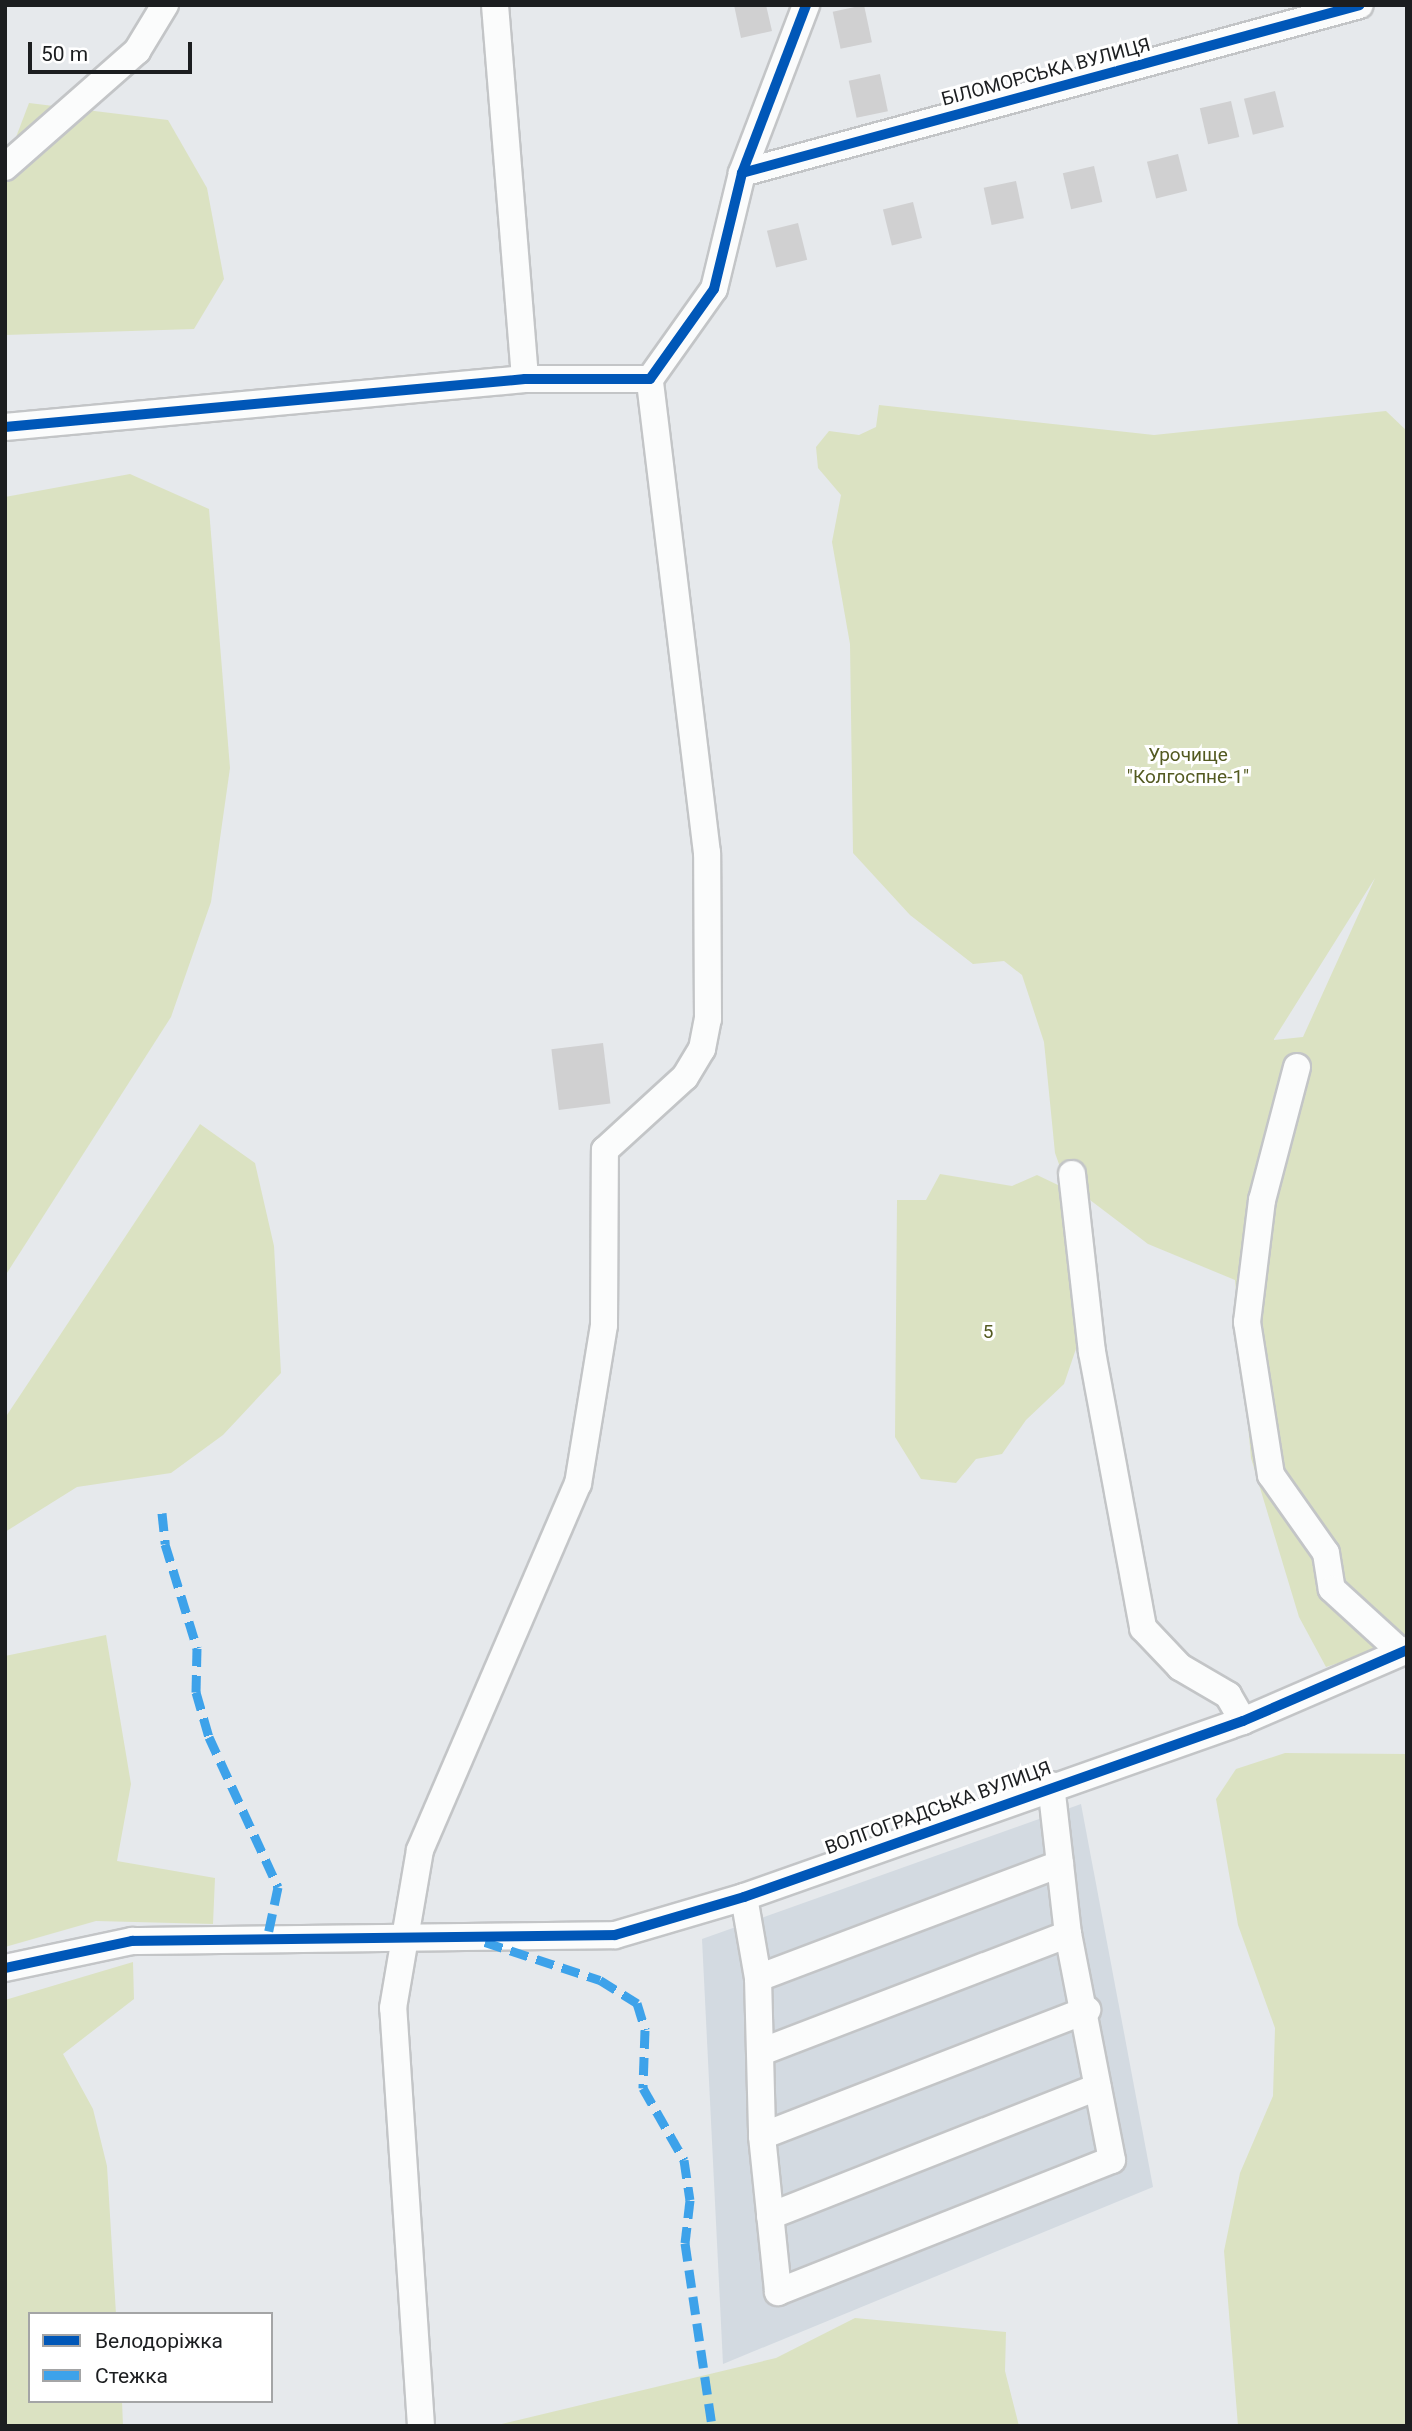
<!DOCTYPE html>
<html>
<head>
<meta charset="utf-8">
<style>
	body { margin:0 }
	#map { position:relative; width:1412px; height:2431px; overflow:hidden; background:#e6e9ec; font-family:Roboto,sans-serif }
	div>[style] { position:absolute }
	.built>* { inset:0; background:#d3dae1 }
	.green>* { inset:0; background:#dbe2c2 }
	.building>* { inset:0; background:#d0d0d1; transform-origin:0 0 }
	.roads { filter:drop-shadow(2px 0 #c3c5c7) drop-shadow(-2px 0 #c3c5c7) drop-shadow(0 2px #c3c5c7) drop-shadow(0 -2px #c3c5c7) }
	.minor>* { height:26px; margin:-13px; padding:0 13px; transform-origin:13px; border-radius:13px; background:#fbfcfc }
	.quiet>* { height:9px; margin-top:-4.5px; transform-origin:0; background:repeating-linear-gradient(90deg,#3da2ea 0 18px,transparent 0 27px) }
	.cycleway>* { height:10px; margin:-5px; padding:0 5px; transform-origin:5px; border-radius:5px; background:#0057b8 }
	span { translate:-50% -50%; white-space:nowrap; text-align:center; line-height:1.15; -webkit-text-stroke:6px #fff; paint-order:stroke }
	.street-label { font-size:19px; color:#1c1e20 }
	.park-label { font-size:19px; color:#535a21 }
	.frame { position:absolute; inset:0; border:7px solid #1c1e20; pointer-events:none }
	.legend { position:absolute; left:28px; top:2312px; width:245px; height:91px; box-sizing:border-box; background:#fff; border:2px solid #a4a5a6; margin:0; padding:9px 12px; list-style:none; font-size:21px; color:#1c1e20 }
	.legend li { display:flex; align-items:center; gap:14px; height:35px }
	.legend b { width:35px; border:2px solid #a4a5a6 }
	.scale { position:absolute; left:28px; top:42px; width:164px; height:32px; box-sizing:border-box; border:4px solid #1c1e20; border-top:0; padding-left:9px; font-size:21px; line-height:24px; white-space:nowrap; color:#1c1e20; -webkit-text-stroke:5px #fff; paint-order:stroke }
</style>
</head>
<body>
<div id="map">
	<div class="built">
		<div style="clip-path:polygon(1081px 1804px,1153px 2187px,723px 2364px,702px 1939px)"></div>
	</div>
	<div class="green">
		<div style="clip-path:polygon(29px 103px,168px 120px,207px 188px,224px 279px,194px 329px,5px 335px,5px 166px)"></div>
		<div style="clip-path:polygon(evenodd,879px 405px,1154px 435px,1386px 411px,1407px 431px,1407px 1641px,1326px 1667px,1299px 1617px,1251px 1458px,1235px 1280px,1148px 1244px,1065px 1181px,1055px 1153px,1044px 1042px,1022px 975px,1004px 961px,973px 964px,910px 915px,853px 853px,850px 644px,832px 542px,841px 495px,818px 468px,816px 447px,829px 431px,859px 435px,876px 427px,879px 405px,1375px 878px,1303px 1037px,1274px 1040px,1274px 1039px,1375px 878px)"></div>
		<div style="clip-path:polygon(130px 474px,209px 509px,230px 768px,211px 902px,171px 1017px,5px 1276px,5px 497px)"></div>
		<div style="clip-path:polygon(200px 1124px,255px 1163px,274px 1246px,281px 1373px,223px 1435px,171px 1473px,77px 1487px,5px 1532px,5px 1418px)"></div>
		<div style="clip-path:polygon(940px 1174px,1012px 1186px,1037px 1175px,1058px 1185px,1078px 1343px,1064px 1384px,1026px 1420px,1002px 1454px,976px 1459px,956px 1483px,921px 1479px,895px 1437px,897px 1200px,926px 1200px)"></div>
		<div style="clip-path:polygon(106px 1635px,131px 1784px,117px 1861px,215px 1878px,213px 1924px,96px 1921px,5px 1947px,5px 1656px)"></div>
		<div style="clip-path:polygon(1285px 1753px,1407px 1754px,1407px 2426px,1238px 2426px,1224px 2251px,1240px 2173px,1273px 2096px,1275px 2028px,1238px 1925px,1216px 1799px,1236px 1769px)"></div>
		<div style="clip-path:polygon(133px 1962px,134px 1999px,63px 2054px,93px 2109px,107px 2166px,116px 2314px,30px 2314px,30px 2401px,122px 2401px,123px 2426px,5px 2426px,5px 2000px)"></div>
		<div style="clip-path:polygon(855px 2318px,1006px 2332px,1005px 2371px,1019px 2426px,493px 2426px,776px 2358px)"></div>
	</div>
	<div class="building">
		<div style="clip-path:polygon(734px 5px,766px 5px,772px 31px,741px 38px)"></div>
		<div style="left:864px;top:5px;width:38px;height:32px;rotate:78deg"></div>
		<div style="left:880px;top:74px;width:38px;height:32px;rotate:78deg"></div>
		<div style="left:1275px;top:91px;width:37px;height:32px;rotate:76deg"></div>
		<div style="left:1231px;top:101px;width:37px;height:32px;rotate:77deg"></div>
		<div style="left:1178px;top:154px;width:38px;height:32px;rotate:76deg"></div>
		<div style="left:1094px;top:166px;width:37px;height:32px;rotate:77deg"></div>
		<div style="left:1016px;top:181px;width:38px;height:33px;rotate:78deg"></div>
		<div style="left:913px;top:202px;width:37px;height:31px;rotate:76deg"></div>
		<div style="left:798px;top:223px;width:38px;height:32px;rotate:76deg"></div>
		<div style="left:603px;top:1043px;width:61px;height:52px;rotate:83deg"></div>
	</div>
	<div class="roads">
		<div class="minor">
			<div style="left:495px;top:5px;width:375px;rotate:85.4deg"></div>
			<div style="left:5px;top:167px;width:176px;rotate:-41.3deg"></div>
			<div style="left:137px;top:51px;width:54px;rotate:-58.7deg"></div>
			<div style="left:742px;top:173px;width:640px;rotate:-15.21deg"></div>
			<div style="left:5px;top:427px;width:522px;rotate:-5.27deg"></div>
			<div style="left:525px;top:379px;width:125px"></div>
			<div style="left:650px;top:379px;width:110px;rotate:-54.6deg"></div>
			<div style="left:714px;top:289px;width:119px;rotate:-76.4deg"></div>
			<div style="left:742px;top:173px;width:180px;rotate:-69.1deg"></div>
			<div style="left:1297px;top:1067px;width:138px;rotate:104.7deg"></div>
			<div style="left:1262px;top:1200px;width:123px;rotate:97deg"></div>
			<div style="left:1247px;top:1322px;width:155px;rotate:81.1deg"></div>
			<div style="left:1271px;top:1475px;width:95px;rotate:54.8deg"></div>
			<div style="left:1326px;top:1553px;width:36px;rotate:81deg"></div>
			<div style="left:1332px;top:1589px;width:93px;rotate:42.4deg"></div>
			<div style="left:1072px;top:1174px;width:179px;rotate:83.6deg"></div>
			<div style="left:1092px;top:1352px;width:281px;rotate:79.5deg"></div>
			<div style="left:1143px;top:1628px;width:54px;rotate:46.5deg"></div>
			<div style="left:1180px;top:1667px;width:56px;rotate:30.3deg"></div>
			<div style="left:1228px;top:1695px;width:30px;rotate:60deg"></div>
			<div style="left:744px;top:1897px;width:82px;rotate:80.2deg"></div>
			<div style="left:758px;top:1978px;width:158px;rotate:88.5deg"></div>
			<div style="left:762px;top:2136px;width:157px;rotate:84.1deg"></div>
			<div style="left:778px;top:2292px;width:359px;rotate:-21.6deg"></div>
			<div style="left:1112px;top:2160px;width:230px;rotate:-101deg"></div>
			<div style="left:1068px;top:1934px;width:150px;rotate:-96.5deg"></div>
			<div style="left:5px;top:1968px;width:130px;rotate:-12deg"></div>
			<div style="left:132px;top:1941px;width:483px;rotate:-0.7deg"></div>
			<div style="left:615px;top:1935px;width:134px;rotate:-16.4deg"></div>
			<div style="left:744px;top:1897px;width:529px;rotate:-19.43deg"></div>
			<div style="left:1243px;top:1721px;width:179px;rotate:-23.4deg"></div>
			<div style="left:758px;top:1978px;width:323px;rotate:-20.7deg"></div>
			<div style="left:761px;top:2052px;width:329px;rotate:-21deg"></div>
			<div style="left:762px;top:2136px;width:349px;rotate:-21.2deg"></div>
			<div style="left:770px;top:2216px;width:352px;rotate:-21.5deg"></div>
			<div style="left:421px;top:2426px;width:419px;rotate:-93.8deg"></div>
			<div style="left:393px;top:2008px;width:160px;rotate:-80.3deg"></div>
			<div style="left:420px;top:1850px;width:399px;rotate:-66.7deg"></div>
			<div style="left:578px;top:1484px;width:161px;rotate:-80.7deg"></div>
			<div style="left:604px;top:1325px;width:175px;rotate:-89.7deg"></div>
			<div style="left:605px;top:1150px;width:108px;rotate:-42.4deg"></div>
			<div style="left:685px;top:1077px;width:33px;rotate:-59deg"></div>
			<div style="left:702px;top:1049px;width:31px;rotate:-79deg"></div>
			<div style="left:708px;top:1019px;width:166px;rotate:-90.3deg"></div>
			<div style="left:707px;top:853px;width:477px;rotate:-96.9deg"></div>
		</div>
	</div>
	<div class="quiet">
		<div style="left:162px;top:1513px;width:31px;rotate:84deg"></div>
		<div style="left:165px;top:1544px;width:109px;rotate:72.9deg"></div>
		<div style="left:197px;top:1648px;width:44px;rotate:91.3deg"></div>
		<div style="left:196px;top:1692px;width:47px;rotate:73.9deg"></div>
		<div style="left:209px;top:1737px;width:165px;rotate:65.3deg"></div>
		<div style="left:278px;top:1887px;width:53px;rotate:101.9deg"></div>
		<div style="left:485px;top:1942px;width:121px;rotate:18.3deg"></div>
		<div style="left:600px;top:1980px;width:44px;rotate:31.9deg"></div>
		<div style="left:637px;top:2003px;width:28px;rotate:73deg"></div>
		<div style="left:645px;top:2030px;width:58px;rotate:92deg"></div>
		<div style="left:643px;top:2088px;width:83px;rotate:60.3deg"></div>
		<div style="left:684px;top:2160px;width:40px;rotate:81.5deg"></div>
		<div style="left:690px;top:2200px;width:43px;rotate:96.6deg"></div>
		<div style="left:685px;top:2243px;width:185px;rotate:81.6deg"></div>
	</div>
	<div class="cycleway">
		<div style="left:742px;top:173px;width:640px;rotate:-15.21deg"></div>
		<div style="left:5px;top:427px;width:522px;rotate:-5.27deg"></div>
		<div style="left:525px;top:379px;width:125px"></div>
		<div style="left:650px;top:379px;width:110px;rotate:-54.6deg"></div>
		<div style="left:714px;top:289px;width:119px;rotate:-76.4deg"></div>
		<div style="left:742px;top:173px;width:180px;rotate:-69.1deg"></div>
		<div style="left:5px;top:1968px;width:130px;rotate:-12deg"></div>
		<div style="left:132px;top:1941px;width:483px;rotate:-0.7deg"></div>
		<div style="left:615px;top:1935px;width:134px;rotate:-16.4deg"></div>
		<div style="left:744px;top:1897px;width:529px;rotate:-19.43deg"></div>
		<div style="left:1243px;top:1721px;width:179px;rotate:-23.4deg"></div>
	</div>
	<div class="street-label">
		<span style="left:1046px;top:72px;rotate:-15deg">БІЛОМОРСЬКА ВУЛИЦЯ</span>
		<span style="left:938px;top:1808px;rotate:-20deg">ВОЛГОГРАДСЬКА ВУЛИЦЯ</span>
	</div>
	<div class="park-label">
		<span style="left:1188px;top:766px">Урочище<br>"Колгоспне-1"</span>
		<span style="left:988px;top:1332px">5</span>
	</div>
	<div class="frame"></div>
	<ul class="legend">
	<li><b style="height:9px;background:#0057b8"></b>Велодоріжка</li>
	<li><b style="height:9px;background:#3da2ea"></b>Стежка</li>
	</ul>
	<div class="scale">50 m</div>
</div>
</body>
</html>
